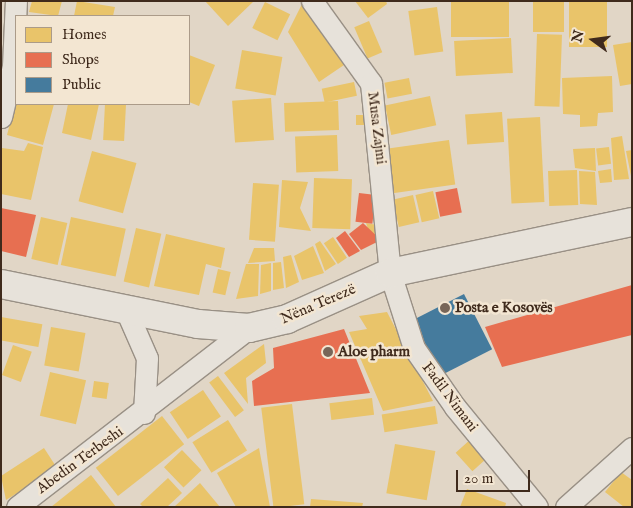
<!DOCTYPE html>
<html>
<head>
<meta charset="utf-8">
<style>
	body { margin:0 }
	#map { position:relative; width:633px; height:508px; overflow:hidden; background:#e1d6c6; font-family:"IM FELL English",serif }
	div>[style] { position:absolute }
	.homes>* { inset:0; background:#e9c46a; transform-origin:0 0 }
	.shops>* { inset:0; background:#e76f51; transform-origin:0 0 }
	.public>* { inset:0; background:#457b9d; transform-origin:0 0 }
	.roads { filter:drop-shadow(1px 0 #999085) drop-shadow(-1px 0 #999085) drop-shadow(0 1px #999085) drop-shadow(0 -1px #999085) }
	.street>* { height:21px; margin:-10.5px; padding:0 10.5px; transform-origin:10.5px; border-radius:10.5px; background:#e7e2da }
	.secondary>* { height:28px; margin:-14px; padding:0 14px; transform-origin:14px; border-radius:14px; background:#e7e2da }
	.dots>* { width:14px; height:14px; translate:-50% -50%; box-sizing:border-box; border:2px solid #f3e6d2; border-radius:50% }
	span { translate:-50% -50%; white-space:nowrap; text-align:center; line-height:1.15; -webkit-text-stroke:5px #f3e6d2; paint-order:stroke }
	.street-label { font-size:15px; color:#3f2a1c }
	.poi-label { font-size:15px; color:#3f2a1c; font-weight:700 }
	.left { translate:0 -50%; text-align:left }
	.frame { position:absolute; inset:0; border:2px solid #3f2a1c; pointer-events:none }
	.legend { position:absolute; left:15px; top:15px; width:175px; height:90px; box-sizing:border-box; background:#f3e6d2; border:1px solid #ab9b89; margin:0; padding:6px 9px; list-style:none; font-size:15px; color:#3f2a1c }
	.legend li { display:flex; align-items:center; gap:10px; height:25px }
	.legend b { width:25px; border:1px solid #ab9b89 }
	.north { position:absolute; left:568px; top:15px; width:50px; height:50px; -webkit-text-stroke:4px #f3e6d2; paint-order:stroke; rotate:284deg; font-size:14px; font-weight:700; line-height:20px; text-align:center; color:#3f2a1c }
	.north::after { content:''; display:block; margin:auto; width:18px; height:22px; background:#3f2a1c; clip-path:polygon(50% 0,100% 100%,50% 72%,0 100%) }
	.scale { position:absolute; left:456px; top:470px; width:74px; height:22px; box-sizing:border-box; border:2px solid #3f2a1c; border-top:0; padding-left:6px; font-size:15px; line-height:18px; white-space:nowrap; color:#3f2a1c; -webkit-text-stroke:4px #f3e6d2; paint-order:stroke }
</style>
</head>
<body>
<div id="map">
	<div class="homes">
		<div style="clip-path:polygon(32px 1px,62px 1px,58px 16px,29px 12px)"></div>
		<div style="clip-path:polygon(77px 1px,115px 7px,113px 16px,74px 16px)"></div>
		<div style="clip-path:polygon(205px 1px,254px 1px,228px 26px)"></div>
		<div style="clip-path:polygon(355px 1px,386px 1px,387px 4px,368px 18px)"></div>
		<div style="left:451px;top:1px;width:58px;height:36px"></div>
		<div style="left:533px;top:1px;width:31px;height:31px"></div>
		<div style="left:569px;top:1px;width:38px;height:46px"></div>
		<div style="left:265px;top:2px;width:28px;height:29px;rotate:26deg"></div>
		<div style="clip-path:polygon(302px 4px,344px 65px,319px 82px,288px 32px)"></div>
		<div style="left:437px;top:7px;width:45px;height:29px;rotate:82deg"></div>
		<div style="left:369px;top:21px;width:34px;height:16px;rotate:67deg"></div>
		<div style="left:537px;top:34px;width:25px;height:72px;rotate:2deg"></div>
		<div style="left:511px;top:38px;width:35px;height:57px;rotate:87deg"></div>
		<div style="clip-path:polygon(632px 42px,632px 84px,620px 86px,613px 45px)"></div>
		<div style="left:242px;top:50px;width:41px;height:39px;rotate:10deg"></div>
		<div style="clip-path:polygon(189px 55px,215px 65px,199px 106px,189px 102px)"></div>
		<div style="clip-path:polygon(612px 76px,613px 112px,598px 113px,597px 126px,580px 127px,580px 115px,563px 114px,562px 78px)"></div>
		<div style="left:409px;top:78px;width:16px;height:25px;rotate:79deg"></div>
		<div style="left:354px;top:82px;width:14px;height:33px;rotate:78deg"></div>
		<div style="left:430px;top:96px;width:30px;height:46px;rotate:78deg"></div>
		<div style="left:271px;top:98px;width:42px;height:39px;rotate:86deg"></div>
		<div style="clip-path:polygon(16px 100px,16px 104px,54px 104px,43px 145px,7px 135px)"></div>
		<div style="left:338px;top:101px;width:29px;height:54px;rotate:88deg"></div>
		<div style="clip-path:polygon(68px 104px,99px 104px,91px 140px,62px 133px)"></div>
		<div style="left:105px;top:104px;width:21px;height:36px;rotate:3deg"></div>
		<div style="left:502px;top:112px;width:30px;height:37px;rotate:86deg"></div>
		<div style="left:372px;top:115px;width:10px;height:16px;rotate:90deg"></div>
		<div style="left:540px;top:117px;width:85px;height:33px;rotate:87deg"></div>
		<div style="left:337px;top:135px;width:36px;height:42px;rotate:88deg"></div>
		<div style="clip-path:polygon(622px 136px,629px 179px,614px 180px,611px 138px)"></div>
		<div style="left:449px;top:140px;width:45px;height:65px;rotate:82deg"></div>
		<div style="clip-path:polygon(28px 143px,43px 147px,31px 200px,1px 194px,2px 148px,24px 151px)"></div>
		<div style="left:609px;top:147px;width:17px;height:13px;rotate:83deg"></div>
		<div style="clip-path:polygon(595px 148px,596px 171px,575px 168px,573px 149px)"></div>
		<div style="clip-path:polygon(632px 150px,632px 176px,631px 176px,626px 151px)"></div>
		<div style="left:92px;top:151px;width:46px;height:52px;rotate:15deg"></div>
		<div style="clip-path:polygon(611px 169px,612px 182px,600px 183px,598px 171px)"></div>
		<div style="left:577px;top:170px;width:35px;height:29px;rotate:88deg"></div>
		<div style="clip-path:polygon(579px 171px,595px 172px,597px 205px,580px 204px)"></div>
		<div style="left:314px;top:178px;width:38px;height:50px;rotate:2deg"></div>
		<div style="clip-path:polygon(282px 180px,308px 182px,300px 208px,311px 231px,279px 227px)"></div>
		<div style="left:253px;top:183px;width:26px;height:57px;rotate:4deg"></div>
		<div style="left:433px;top:191px;width:28px;height:18px;rotate:77deg"></div>
		<div style="left:413px;top:195px;width:28px;height:21px;rotate:77deg"></div>
		<div style="left:41px;top:217px;width:27px;height:43px;rotate:13deg"></div>
		<div style="left:71px;top:217px;width:56px;height:49px;rotate:12deg"></div>
		<div style="clip-path:polygon(366px 223px,377px 225px,382px 239px,369px 232px)"></div>
		<div style="left:136px;top:228px;width:26px;height:55px;rotate:13deg"></div>
		<div style="clip-path:polygon(166px 234px,225px 248px,221px 268px,206px 264px,199px 295px,154px 286px)"></div>
		<div style="left:333px;top:237px;width:25px;height:11px;rotate:56deg"></div>
		<div style="clip-path:polygon(320px 241px,336px 264px,325px 271px,315px 244px)"></div>
		<div style="clip-path:polygon(313px 246px,324px 273px,302px 280px,294px 256px)"></div>
		<div style="clip-path:polygon(254px 248px,274px 248px,275px 261px,248px 263px)"></div>
		<div style="clip-path:polygon(291px 255px,299px 282px,286px 288px,283px 257px)"></div>
		<div style="clip-path:polygon(281px 262px,284px 288px,273px 290px,273px 263px)"></div>
		<div style="clip-path:polygon(271px 263px,271px 291px,260px 294px,261px 265px)"></div>
		<div style="clip-path:polygon(246px 264px,259px 264px,258px 296px,236px 299px)"></div>
		<div style="left:218px;top:269px;width:13px;height:24px;rotate:13deg"></div>
		<div style="clip-path:polygon(387px 312px,433px 401px,383px 411px,349px 332px,367px 329px,359px 316px)"></div>
		<div style="left:1px;top:317px;width:42px;height:23px;rotate:10deg"></div>
		<div style="left:51px;top:327px;width:35px;height:39px;rotate:10deg"></div>
		<div style="clip-path:polygon(264px 344px,266px 363px,246px 378px,248px 404px,224px 373px)"></div>
		<div style="left:13px;top:345px;width:20px;height:32px;rotate:20deg"></div>
		<div style="left:50px;top:372px;width:37px;height:45px;rotate:13deg"></div>
		<div style="left:218px;top:376px;width:43px;height:11px;rotate:53deg"></div>
		<div style="left:94px;top:381px;width:15px;height:16px;rotate:8deg"></div>
		<div style="left:203px;top:390px;width:32px;height:40px;rotate:56deg"></div>
		<div style="left:372px;top:398px;width:17px;height:43px;rotate:83deg"></div>
		<div style="left:292px;top:404px;width:101px;height:31px;rotate:83deg"></div>
		<div style="left:435px;top:406px;width:18px;height:54px;rotate:81deg"></div>
		<div style="left:162px;top:416px;width:36px;height:84px;rotate:52deg"></div>
		<div style="left:228px;top:420px;width:36px;height:42px;rotate:58deg"></div>
		<div style="left:472px;top:438px;width:25px;height:22px;rotate:48deg"></div>
		<div style="left:395px;top:444px;width:41px;height:50px;rotate:10deg"></div>
		<div style="clip-path:polygon(44px 448px,57px 468px,6px 500px,1px 476px)"></div>
		<div style="clip-path:polygon(259px 448px,270px 507px,236px 507px,217px 473px)"></div>
		<div style="left:182px;top:450px;width:28px;height:25px;rotate:46deg"></div>
		<div style="clip-path:polygon(621px 472px,632px 480px,632px 507px,624px 507px,605px 492px)"></div>
		<div style="clip-path:polygon(91px 475px,116px 507px,51px 507px)"></div>
		<div style="clip-path:polygon(168px 478px,182px 493px,167px 507px,143px 507px,140px 504px)"></div>
		<div style="clip-path:polygon(200px 483px,220px 507px,174px 507px)"></div>
		<div style="clip-path:polygon(467px 489px,506px 503px,505px 507px,460px 507px)"></div>
		<div style="clip-path:polygon(311px 499px,363px 503px,362px 507px,310px 507px)"></div>
	</div>
	<div class="shops">
		<div style="left:457px;top:188px;width:25px;height:22px;rotate:79deg"></div>
		<div style="left:359px;top:193px;width:17px;height:29px;rotate:7deg"></div>
		<div style="clip-path:polygon(1px 208px,36px 215px,26px 257px,1px 251px)"></div>
		<div style="clip-path:polygon(363px 223px,381px 240px,361px 250px,349px 234px)"></div>
		<div style="clip-path:polygon(345px 231px,360px 251px,349px 257px,336px 238px)"></div>
		<div style="clip-path:polygon(632px 285px,632px 335px,502px 367px,485px 327px)"></div>
		<div style="clip-path:polygon(344px 329px,370px 393px,254px 406px,252px 381px,274px 368px,273px 348px)"></div>
	</div>
	<div class="public">
		<div style="left:464px;top:294px;width:62px;height:60px;rotate:63deg"></div>
	</div>
	<div class="roads">
		<div class="street">
			<div style="left:312px;top:1px;width:101px;rotate:54.3deg"></div>
			<div style="left:371px;top:83px;width:191px;rotate:84.3deg"></div>
			<div style="left:390px;top:273px;width:79px;rotate:72.3deg"></div>
			<div style="left:414px;top:348px;width:72px;rotate:55.2deg"></div>
			<div style="left:455px;top:407px;width:129px;rotate:50.6deg"></div>
			<div style="left:1px;top:117px;width:52px;rotate:-76.8deg"></div>
			<div style="left:13px;top:66px;width:65px;rotate:-87.4deg"></div>
			<div style="left:126px;top:310px;width:52px;rotate:66.4deg"></div>
			<div style="left:147px;top:358px;width:55px;rotate:93.1deg"></div>
			<div style="left:17px;top:507px;width:293px;rotate:-37.7deg"></div>
			<div style="left:566px;top:507px;width:89px;rotate:-41.8deg"></div>
		</div>
		<div class="secondary">
			<div style="left:1px;top:284px;width:201px;rotate:11.5deg"></div>
			<div style="left:198px;top:324px;width:51px;rotate:4.5deg"></div>
			<div style="left:249px;top:328px;width:39px;rotate:-13deg"></div>
			<div style="left:287px;top:319px;width:113px;rotate:-24.1deg"></div>
			<div style="left:390px;top:273px;width:247px;rotate:-11.9deg"></div>
		</div>
	</div>
	<div class="dots">
		<div style="left:445px;top:308px;background:#786658"></div>
		<div style="left:328px;top:352px;background:#786658"></div>
	</div>
	<div class="street-label">
		<span style="left:377px;top:128px;rotate:83deg">Musa Zajmi</span>
		<span style="left:318px;top:304px;rotate:-23deg">Nëna Terezë</span>
		<span style="left:450px;top:397px;rotate:53deg">Fadil Nimani</span>
		<span style="left:80px;top:460px;rotate:-36deg">Abedin Terbeshi</span>
	</div>
	<div class="poi-label">
		<span class="left" style="left:455px;top:308px">Posta e Kosovës</span>
		<span class="left" style="left:338px;top:352px">Aloe pharm</span>
	</div>
	<div class="frame"></div>
	<ul class="legend">
	<li><b style="height:14px;background:#e9c46a"></b>Homes</li>
	<li><b style="height:14px;background:#e76f51"></b>Shops</li>
	<li><b style="height:14px;background:#457b9d"></b>Public</li>
	</ul>
	<div class="north">N</div>
	<div class="scale">20 m</div>
</div>
</body>
</html>
